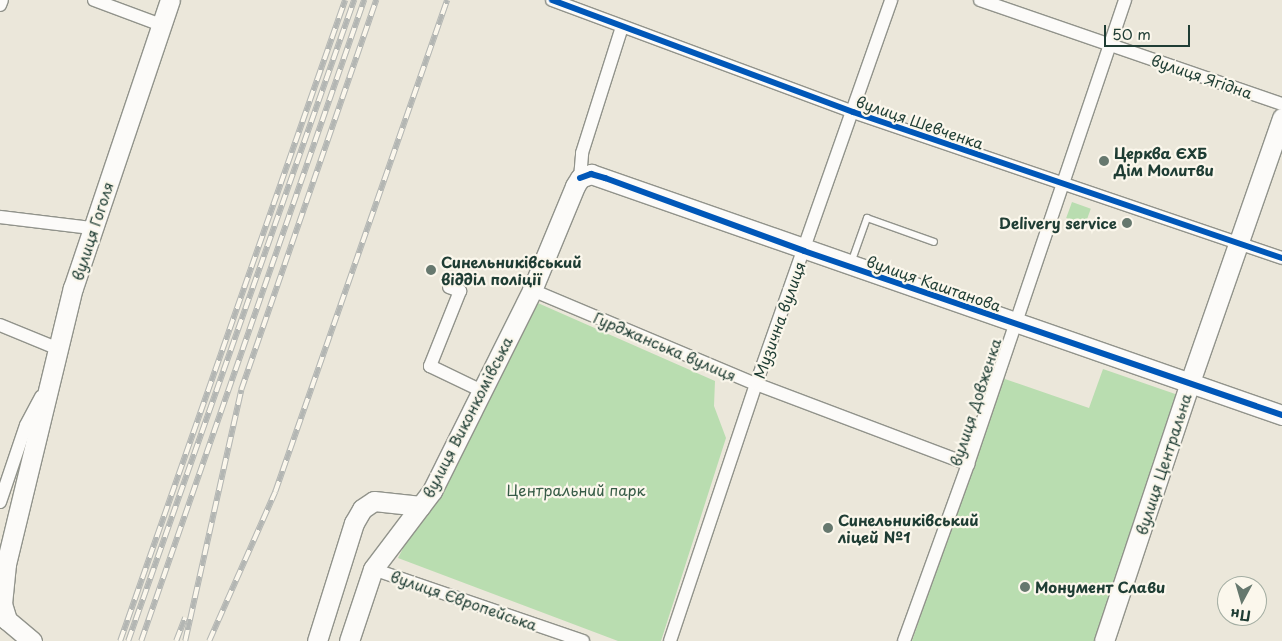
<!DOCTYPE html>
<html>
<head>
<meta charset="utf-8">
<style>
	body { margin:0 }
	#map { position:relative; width:1282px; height:641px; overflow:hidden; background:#ebe7da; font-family:"Playpen Sans",sans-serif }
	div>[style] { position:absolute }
	.green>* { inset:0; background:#b9ddb0; transform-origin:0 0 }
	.roads { filter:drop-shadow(1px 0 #91938b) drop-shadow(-1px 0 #91938b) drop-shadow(0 1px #91938b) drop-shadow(0 -1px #91938b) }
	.lane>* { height:6px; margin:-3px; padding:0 3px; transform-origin:3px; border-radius:3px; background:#fcfbf9 }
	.street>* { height:12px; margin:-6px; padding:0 6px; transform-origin:6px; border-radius:6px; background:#fcfbf9 }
	.secondary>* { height:19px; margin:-9.5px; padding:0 9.5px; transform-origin:9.5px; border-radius:9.5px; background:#fcfbf9 }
	.rail>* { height:5.5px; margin-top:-2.75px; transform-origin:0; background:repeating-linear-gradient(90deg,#fbf7ec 0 11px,#b3b6b3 0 22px); box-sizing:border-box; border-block:1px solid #b3b6b3 }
	.cycleway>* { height:6px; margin:-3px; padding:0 3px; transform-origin:3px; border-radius:3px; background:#0057b8 }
	.dots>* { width:14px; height:14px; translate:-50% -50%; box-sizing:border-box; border:2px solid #fbf7ec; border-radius:50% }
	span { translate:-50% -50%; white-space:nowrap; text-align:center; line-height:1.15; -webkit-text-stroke:4.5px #fbf7ec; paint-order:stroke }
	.street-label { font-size:15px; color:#1f3d34 }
	.poi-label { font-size:15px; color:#1f3d34; font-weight:700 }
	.left { translate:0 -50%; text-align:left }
	.right { translate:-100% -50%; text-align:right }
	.park-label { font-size:15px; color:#365b46 }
	.north { position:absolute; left:1217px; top:576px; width:50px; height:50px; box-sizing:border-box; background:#fbf7ec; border:1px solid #a3ada2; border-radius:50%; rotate:186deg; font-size:14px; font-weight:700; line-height:20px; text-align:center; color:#1f3d34 }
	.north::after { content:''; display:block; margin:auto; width:18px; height:22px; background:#66786e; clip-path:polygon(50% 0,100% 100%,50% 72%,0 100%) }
	.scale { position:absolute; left:1104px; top:25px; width:86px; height:22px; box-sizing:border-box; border:2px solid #1f3d34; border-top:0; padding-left:6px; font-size:15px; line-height:18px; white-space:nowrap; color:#1f3d34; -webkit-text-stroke:4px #fbf7ec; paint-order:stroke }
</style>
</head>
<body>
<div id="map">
	<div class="green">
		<div style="left:1072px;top:202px;width:20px;height:17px;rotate:20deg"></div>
		<div style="clip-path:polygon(531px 300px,715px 381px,714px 406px,726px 438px,661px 641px,618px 641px,398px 558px)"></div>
		<div style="clip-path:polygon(1103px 369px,1181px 396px,1098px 641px,912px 641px,1002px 378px,1089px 408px)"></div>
	</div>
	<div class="roads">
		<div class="lane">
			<div style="left:851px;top:263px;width:48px;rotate:-70.4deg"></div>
			<div style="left:867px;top:218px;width:71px;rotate:19.7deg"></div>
		</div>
		<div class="street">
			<div style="left:94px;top:0;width:72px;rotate:20.5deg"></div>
			<div style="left:552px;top:0;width:321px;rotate:20.4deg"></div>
			<div style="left:853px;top:112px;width:453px;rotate:18.8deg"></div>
			<div style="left:980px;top:0;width:319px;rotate:19deg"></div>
			<div style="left:0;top:5px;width:5px;rotate:-68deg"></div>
			<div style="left:580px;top:178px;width:25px;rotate:-85deg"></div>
			<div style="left:582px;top:153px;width:132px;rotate:-72.4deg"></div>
			<div style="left:0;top:217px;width:92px;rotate:6.9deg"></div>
			<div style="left:449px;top:287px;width:12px;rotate:20deg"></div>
			<div style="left:460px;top:291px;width:81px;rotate:111.8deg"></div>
			<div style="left:430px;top:366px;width:58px;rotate:25.7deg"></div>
			<div style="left:532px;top:290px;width:243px;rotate:22.8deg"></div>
			<div style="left:756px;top:384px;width:227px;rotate:20.7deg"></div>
			<div style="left:0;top:325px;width:61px;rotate:22.3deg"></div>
			<div style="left:0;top:502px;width:81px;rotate:-71.3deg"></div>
			<div style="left:26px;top:425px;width:32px;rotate:-62deg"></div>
			<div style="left:373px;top:569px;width:222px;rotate:18.9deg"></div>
			<div style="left:670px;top:641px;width:271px;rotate:-71.5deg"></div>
			<div style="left:756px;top:384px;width:407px;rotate:-70.6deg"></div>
			<div style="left:904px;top:641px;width:188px;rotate:-70.1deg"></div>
			<div style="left:968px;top:464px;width:490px;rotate:-71.3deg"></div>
		</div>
		<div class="secondary">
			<div style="left:32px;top:641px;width:33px;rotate:-140deg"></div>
			<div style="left:7px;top:620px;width:17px;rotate:-107deg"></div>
			<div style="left:2px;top:604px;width:40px;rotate:-84.3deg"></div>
			<div style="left:6px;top:564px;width:284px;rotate:-76.4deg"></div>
			<div style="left:73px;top:288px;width:304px;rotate:-71.4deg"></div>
			<div style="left:317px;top:641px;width:124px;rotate:-72.6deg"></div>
			<div style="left:354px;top:523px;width:16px;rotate:-60deg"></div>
			<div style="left:362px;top:509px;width:14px;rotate:-34deg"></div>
			<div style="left:374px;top:501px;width:47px;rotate:6.1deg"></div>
			<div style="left:349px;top:641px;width:76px;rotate:-71.6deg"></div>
			<div style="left:373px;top:569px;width:98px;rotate:-52.9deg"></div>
			<div style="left:432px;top:491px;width:225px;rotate:-63.5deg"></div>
			<div style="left:532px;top:290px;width:113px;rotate:-67.5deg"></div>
			<div style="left:575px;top:186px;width:9px;rotate:-58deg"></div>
			<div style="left:580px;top:178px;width:12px;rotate:-20deg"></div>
			<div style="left:591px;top:174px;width:732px;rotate:19.23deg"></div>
			<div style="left:1104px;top:641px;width:270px;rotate:-71.6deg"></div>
			<div style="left:1189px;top:385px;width:283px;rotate:-70.8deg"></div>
		</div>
	</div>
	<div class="rail">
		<div style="left:120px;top:641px;width:679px;rotate:-70.66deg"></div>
		<div style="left:128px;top:641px;width:680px;rotate:-70.58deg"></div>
		<div style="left:141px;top:641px;width:679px;rotate:-70.82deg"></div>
		<div style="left:176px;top:641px;width:25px;rotate:-69deg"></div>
		<div style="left:185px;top:641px;width:257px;rotate:-77.4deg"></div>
		<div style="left:241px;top:390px;width:413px;rotate:-70.9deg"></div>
		<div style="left:209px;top:641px;width:163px;rotate:-66.1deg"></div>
		<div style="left:275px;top:492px;width:521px;rotate:-70.73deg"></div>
	</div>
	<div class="cycleway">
		<div style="left:552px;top:0;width:321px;rotate:20.4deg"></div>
		<div style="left:853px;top:112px;width:453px;rotate:18.8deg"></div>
		<div style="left:580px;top:178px;width:12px;rotate:-20deg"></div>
		<div style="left:591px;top:174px;width:15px;rotate:16deg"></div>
		<div style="left:605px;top:178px;width:212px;rotate:20.1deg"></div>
		<div style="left:804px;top:251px;width:505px;rotate:18.94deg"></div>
	</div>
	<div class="dots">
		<div style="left:1104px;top:161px;background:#66786e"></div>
		<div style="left:1127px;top:223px;background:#66786e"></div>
		<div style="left:431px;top:270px;background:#66786e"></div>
		<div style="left:828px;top:528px;background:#66786e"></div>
		<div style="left:1025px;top:587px;background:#66786e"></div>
	</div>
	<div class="street-label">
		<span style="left:1202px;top:76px;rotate:19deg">вулиця Ягідна</span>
		<span style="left:920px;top:122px;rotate:19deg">вулиця Шевченка</span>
		<span style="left:92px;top:231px;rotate:-72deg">вулиця Гоголя</span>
		<span style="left:934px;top:283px;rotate:19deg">вулиця Каштанова</span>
		<span style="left:779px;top:320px;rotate:-70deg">Музична вулиця</span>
		<span style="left:665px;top:346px;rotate:23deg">Гурджанська вулиця</span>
		<span style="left:975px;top:402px;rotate:-72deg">вулиця Довженка</span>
		<span style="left:467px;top:417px;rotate:-63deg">вулиця Виконкомівська</span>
		<span style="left:1163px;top:464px;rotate:-72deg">вулиця Центральна</span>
		<span style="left:464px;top:600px;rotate:19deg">вулиця Європейська</span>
	</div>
	<div class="poi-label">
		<span class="left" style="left:1114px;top:161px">Церква ЄХБ<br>Дім Молитви</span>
		<span class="right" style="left:1117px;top:223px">Delivery service</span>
		<span class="left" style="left:441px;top:270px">Синельниківський<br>відділ поліції</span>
		<span class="left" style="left:838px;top:528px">Синельниківський<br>ліцей №1</span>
		<span class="left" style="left:1035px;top:587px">Монумент Слави</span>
	</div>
	<div class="park-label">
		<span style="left:576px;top:490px">Центральний парк</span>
	</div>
	<div class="north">Пн</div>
	<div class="scale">50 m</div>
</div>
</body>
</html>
